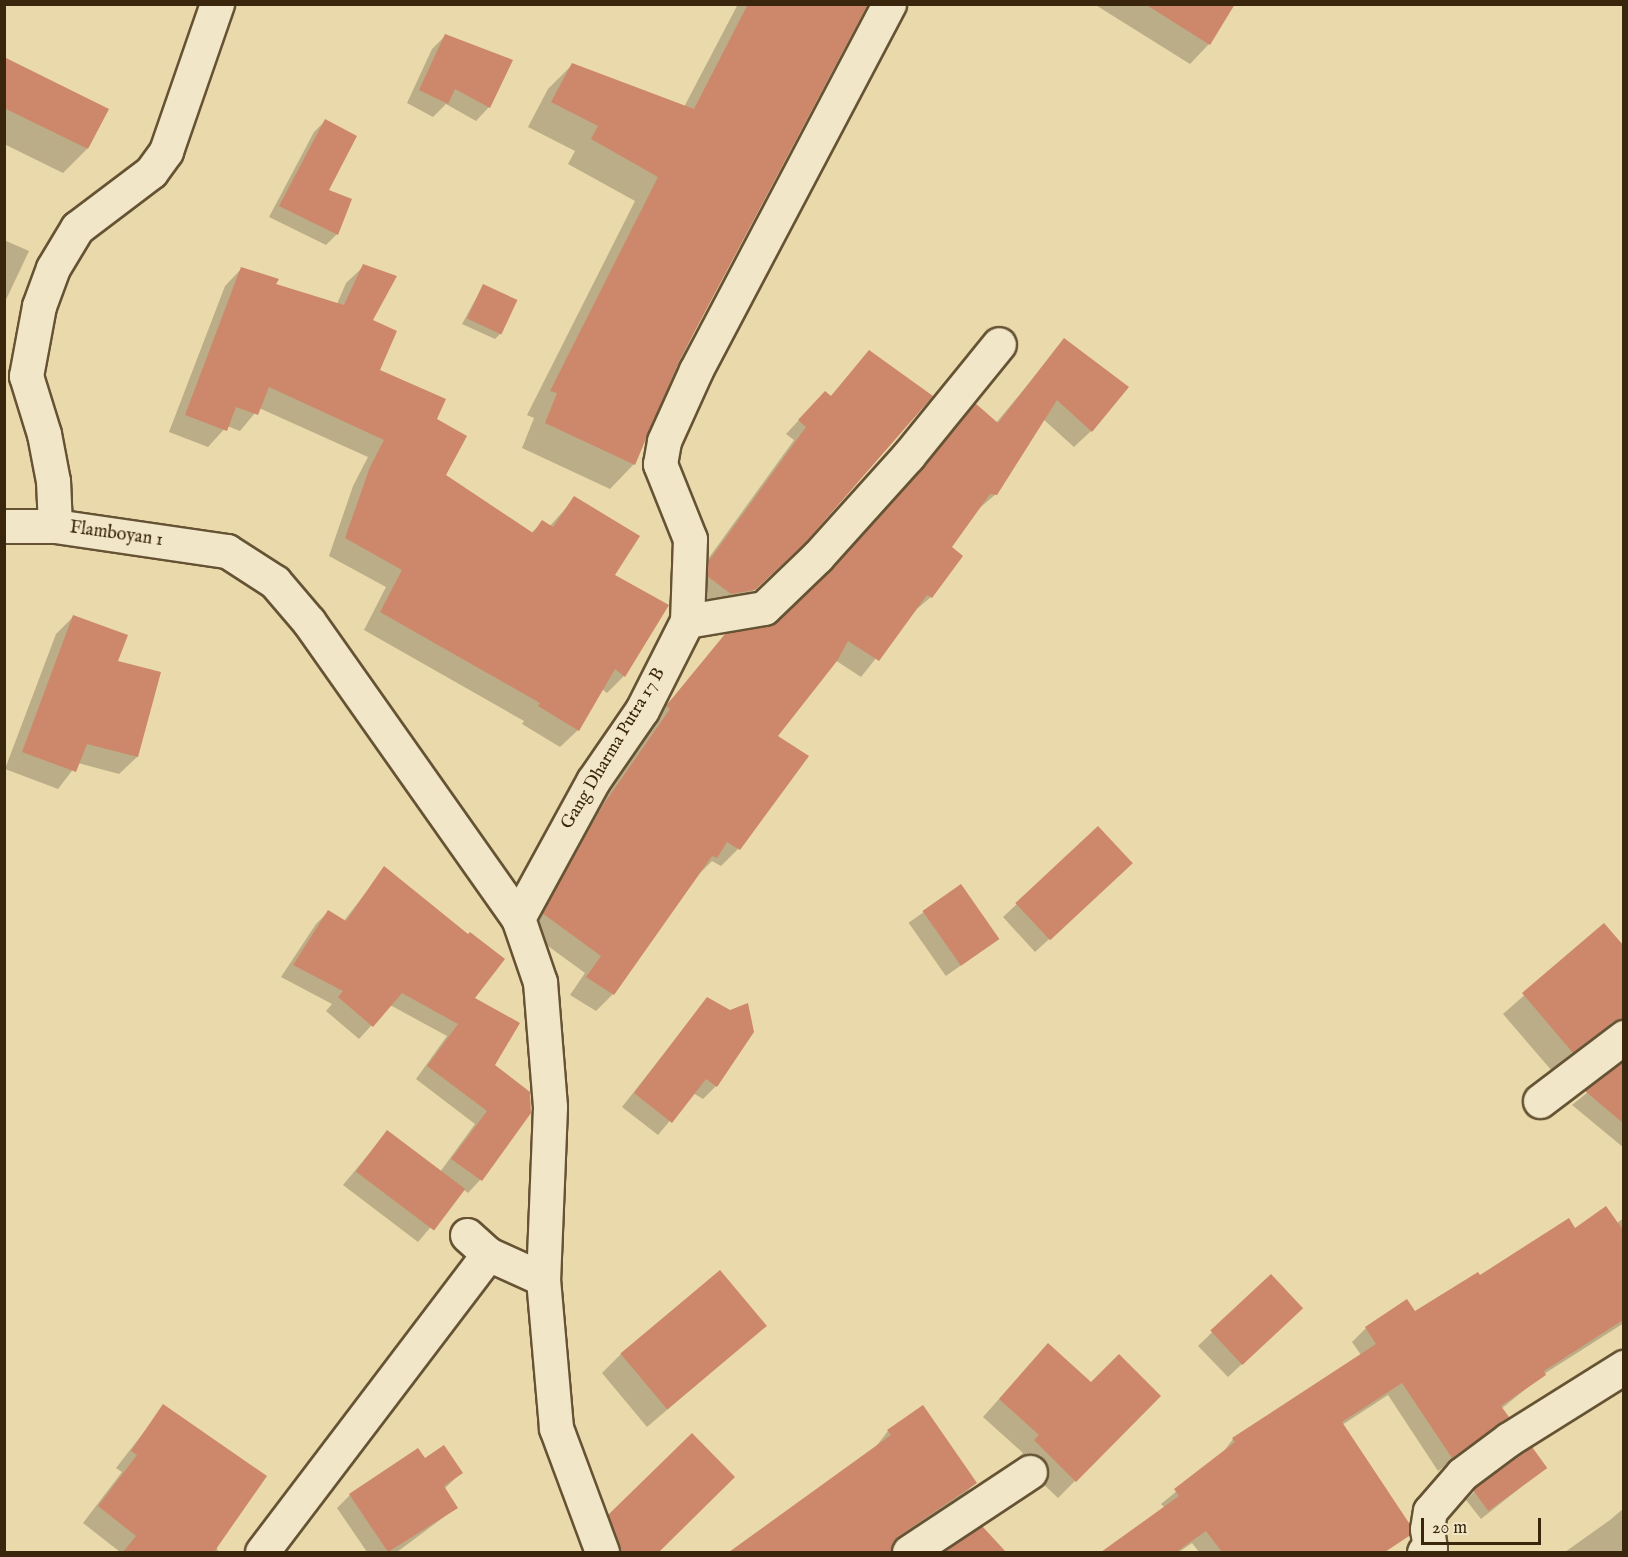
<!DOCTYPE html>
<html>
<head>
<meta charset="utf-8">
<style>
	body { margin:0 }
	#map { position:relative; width:1628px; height:1557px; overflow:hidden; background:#ead9aa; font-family:"IM FELL English",serif }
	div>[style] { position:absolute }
	.shadow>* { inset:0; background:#0003; transform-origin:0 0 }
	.building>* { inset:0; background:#cd886b; transform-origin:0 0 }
	.roads { filter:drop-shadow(2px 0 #655334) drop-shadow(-2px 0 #655334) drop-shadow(0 2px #655334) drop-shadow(0 -2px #655334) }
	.minor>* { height:33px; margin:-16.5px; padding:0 16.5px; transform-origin:16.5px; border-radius:16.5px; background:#f1e6c8 }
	span { translate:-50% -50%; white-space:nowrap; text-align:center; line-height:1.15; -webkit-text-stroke:4.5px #f1e6c8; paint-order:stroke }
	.street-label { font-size:18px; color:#39260c }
	.frame { position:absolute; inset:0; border:6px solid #39260c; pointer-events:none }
	.scale { position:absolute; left:1421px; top:1518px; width:120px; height:27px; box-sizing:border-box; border:3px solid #39260c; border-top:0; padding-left:8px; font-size:18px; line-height:21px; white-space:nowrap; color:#39260c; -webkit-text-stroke:4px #f1e6c8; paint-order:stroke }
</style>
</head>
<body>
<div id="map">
	<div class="shadow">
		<div style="clip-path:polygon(738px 4px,866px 4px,706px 305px,634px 464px,610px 489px,522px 448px,534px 418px,527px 415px,635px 201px,568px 164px,575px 151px,528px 127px,548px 89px,572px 65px,684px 107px)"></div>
		<div style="clip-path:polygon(1094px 4px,1233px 4px,1209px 44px,1190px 64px)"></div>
		<div style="clip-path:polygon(445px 36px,511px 61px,489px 107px,476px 121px,446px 104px,433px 117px,407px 103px,432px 49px)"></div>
		<div style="clip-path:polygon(4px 59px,87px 149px,63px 173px,4px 144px)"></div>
		<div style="clip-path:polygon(325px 121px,327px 191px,337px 234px,326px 245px,269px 217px,314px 132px)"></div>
		<div style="clip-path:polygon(4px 240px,29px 251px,4px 304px)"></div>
		<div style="clip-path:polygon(364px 266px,378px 371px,435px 419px,444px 476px,531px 533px,543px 522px,549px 527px,575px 498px,613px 576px,624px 676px,607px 693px,602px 689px,578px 730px,560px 747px,522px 724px,524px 721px,364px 630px,386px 587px,329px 556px,353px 486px,368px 457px,259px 408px,240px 431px,227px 426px,208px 447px,169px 432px,225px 286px,242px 268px,274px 285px,337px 304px,346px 283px)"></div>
		<div style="clip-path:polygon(483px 286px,501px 333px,495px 339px,462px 324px)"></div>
		<div style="clip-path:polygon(1065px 340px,1091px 431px,1074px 447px,1043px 419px,996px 494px,976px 511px,950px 547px,961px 556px,931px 597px,912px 613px,861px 677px,835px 660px,776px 737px,806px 757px,738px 849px,721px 866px,712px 861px,699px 874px,613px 994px,596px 1011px,570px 995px,585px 973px,526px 930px,586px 824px,654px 727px,651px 724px,725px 635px,778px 623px,818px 584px,975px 405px,996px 423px)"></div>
		<div style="clip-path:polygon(870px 352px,789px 556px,740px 603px,718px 607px,695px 589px,695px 577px,794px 440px,786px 434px,812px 406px,830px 397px)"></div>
		<div style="clip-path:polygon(74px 616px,116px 662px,137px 757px,119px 774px,78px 763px,58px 789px,5px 769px,56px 634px)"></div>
		<div style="clip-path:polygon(1098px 828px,1118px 876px,1035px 952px,1003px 917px)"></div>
		<div style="clip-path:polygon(385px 868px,472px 998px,493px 1066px,529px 1112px,480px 1180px,468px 1193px,463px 1189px,418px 1242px,343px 1185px,387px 1132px,440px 1172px,475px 1124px,416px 1079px,447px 1036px,390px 1005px,359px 1039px,326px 1011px,332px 1004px,281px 977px,316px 924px,328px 912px,343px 922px)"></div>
		<div style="left:961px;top:886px;width:65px;height:64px;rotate:55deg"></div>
		<div style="clip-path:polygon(1604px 925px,1624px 948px,1624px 1010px,1595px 1040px,1552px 1071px,1503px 1014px)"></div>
		<div style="clip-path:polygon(707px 999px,753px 1032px,716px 1086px,703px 1099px,693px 1093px,658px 1135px,622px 1107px)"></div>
		<div style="clip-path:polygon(1624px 1063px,1624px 1148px,1572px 1105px)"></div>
		<div style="clip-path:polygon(1624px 1218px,1624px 1323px,1544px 1374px,1501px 1409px,1507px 1417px,1493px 1430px,1438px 1471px,1388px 1395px,1342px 1425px,1392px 1534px,1368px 1552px,1199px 1552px,1192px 1543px,1179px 1552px,1106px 1552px,1165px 1508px,1161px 1504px,1221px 1455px,1233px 1439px,1361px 1355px,1352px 1342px,1366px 1328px,1415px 1313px,1575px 1230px,1617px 1223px)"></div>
		<div style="clip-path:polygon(1270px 1276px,1288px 1321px,1228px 1377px,1198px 1346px)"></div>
		<div style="clip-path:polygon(765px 1326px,647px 1427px,602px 1373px,621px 1354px)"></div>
		<div style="clip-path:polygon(1031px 1363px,1091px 1384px,1159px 1396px,1058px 1498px,1017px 1459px,1023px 1453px,983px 1417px)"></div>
		<div style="clip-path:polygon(164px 1406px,218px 1551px,216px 1552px,120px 1552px,83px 1523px,122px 1472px,116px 1468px)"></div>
		<div style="clip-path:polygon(888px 1431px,975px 1483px,959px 1500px,893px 1544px,889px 1552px,734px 1552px,874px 1449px)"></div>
		<div style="clip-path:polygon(692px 1435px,733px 1477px,657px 1552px,595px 1552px,590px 1536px)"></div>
		<div style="clip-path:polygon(425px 1460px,461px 1473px,444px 1489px,456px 1508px,397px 1552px,367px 1552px,337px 1508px,350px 1495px)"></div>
		<div style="clip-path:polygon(1545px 1468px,1481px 1519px,1466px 1500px,1479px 1487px)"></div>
		<div style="clip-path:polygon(1624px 1508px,1624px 1552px,1565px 1552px,1610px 1520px)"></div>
		<div style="clip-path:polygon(982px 1528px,1003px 1552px,945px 1552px)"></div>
	</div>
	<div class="building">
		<div style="clip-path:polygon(748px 4px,868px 4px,679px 361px,635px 465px,545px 423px,557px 393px,550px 391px,658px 177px,591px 139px,598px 126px,551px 102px,572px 63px,694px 109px)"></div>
		<div style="clip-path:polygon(1145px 4px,1235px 4px,1210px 45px)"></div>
		<div style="clip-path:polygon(445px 34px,513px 60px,490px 108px,455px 89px,448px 104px,419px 90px)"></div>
		<div style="clip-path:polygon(4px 57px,109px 109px,88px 149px,4px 108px)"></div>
		<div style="clip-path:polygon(325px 119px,357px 136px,329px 190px,352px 199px,338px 235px,279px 206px)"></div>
		<div style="clip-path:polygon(363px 264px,397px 276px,373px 320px,397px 331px,380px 370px,446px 399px,437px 419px,467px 436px,446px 475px,533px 533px,542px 520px,553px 527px,574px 496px,640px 536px,615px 575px,669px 605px,625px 677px,615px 669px,579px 731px,538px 706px,540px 703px,380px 612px,402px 570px,345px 538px,370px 467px,384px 440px,269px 387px,258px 415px,236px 407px,227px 431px,185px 415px,241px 267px,279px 279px,276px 284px,344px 305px)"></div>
		<div style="left:483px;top:284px;width:38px;height:38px;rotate:25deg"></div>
		<div style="clip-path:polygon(1064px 338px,1129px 387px,1092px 432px,1057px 400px,997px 495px,990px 494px,952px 547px,963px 556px,932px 598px,927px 595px,879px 661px,848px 641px,837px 661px,778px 736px,809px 756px,740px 850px,727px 842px,717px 858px,712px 856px,614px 995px,586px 977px,601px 956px,542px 913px,603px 805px,670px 709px,666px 706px,725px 634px,776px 622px,831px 570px,975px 403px,998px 423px)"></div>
		<div style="clip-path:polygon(869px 350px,933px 396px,805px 543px,755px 590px,731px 594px,707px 576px,708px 562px,806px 427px,798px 420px,825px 391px,831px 396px)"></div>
		<div style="clip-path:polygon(73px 615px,128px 635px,118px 661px,161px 672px,138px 757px,87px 744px,76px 772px,22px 752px)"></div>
		<div style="left:1098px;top:826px;width:51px;height:113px;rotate:47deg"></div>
		<div style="clip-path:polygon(384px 866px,468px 934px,470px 932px,505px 959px,475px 998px,520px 1023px,495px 1065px,530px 1092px,531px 1113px,482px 1181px,451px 1159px,487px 1111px,427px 1066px,458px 1024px,402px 993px,373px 1027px,338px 997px,343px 991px,293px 965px,328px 910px,346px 921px)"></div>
		<div style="left:961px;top:884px;width:67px;height:47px;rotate:55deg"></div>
		<div style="clip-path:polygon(1604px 923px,1623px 945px,1623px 1019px,1613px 1022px,1573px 1053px,1522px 993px)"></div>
		<div style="clip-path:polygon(707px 997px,730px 1010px,748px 1003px,754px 1032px,717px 1087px,706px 1079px,672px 1123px,634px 1093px)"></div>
		<div style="clip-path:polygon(1623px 1061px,1623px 1123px,1585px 1091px)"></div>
		<div style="left:387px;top:1130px;width:98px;height:52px;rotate:37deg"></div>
		<div style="clip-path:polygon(1606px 1206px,1623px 1230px,1623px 1320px,1544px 1371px,1546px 1375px,1501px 1406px,1509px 1417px,1452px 1458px,1402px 1383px,1342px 1422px,1409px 1523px,1409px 1536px,1385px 1552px,1222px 1552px,1206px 1531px,1176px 1552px,1101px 1552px,1179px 1496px,1174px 1489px,1235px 1442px,1232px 1438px,1376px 1344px,1365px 1327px,1407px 1299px,1415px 1311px,1478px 1272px,1480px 1275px,1569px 1218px,1575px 1228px)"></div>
		<div style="left:720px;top:1270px;width:73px;height:130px;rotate:50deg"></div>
		<div style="left:1271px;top:1274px;width:47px;height:83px;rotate:47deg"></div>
		<div style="clip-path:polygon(1048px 1343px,1091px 1382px,1119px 1354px,1161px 1396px,1076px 1482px,1034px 1440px,1039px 1435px,999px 1399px)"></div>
		<div style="clip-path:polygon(163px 1404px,267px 1476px,214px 1552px,123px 1552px,136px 1536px,98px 1506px,137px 1455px,131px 1451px)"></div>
		<div style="clip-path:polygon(923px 1405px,977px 1483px,899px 1536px,890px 1552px,729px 1552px,891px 1435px,887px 1430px)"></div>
		<div style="clip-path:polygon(692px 1433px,735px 1477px,659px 1552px,623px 1552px,608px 1515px)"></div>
		<div style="clip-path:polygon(444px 1445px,463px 1473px,444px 1486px,458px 1508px,388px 1552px,349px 1494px,418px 1448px,425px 1458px)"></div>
		<div style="left:1532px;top:1447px;width:26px;height:73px;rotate:54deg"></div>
		<div style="clip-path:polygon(982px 1526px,1006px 1552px,942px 1552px)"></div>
	</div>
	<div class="roads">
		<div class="minor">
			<div style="left:4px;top:526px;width:51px"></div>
			<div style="left:55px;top:526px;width:174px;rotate:8.3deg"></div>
			<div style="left:227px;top:551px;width:57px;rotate:32.9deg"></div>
			<div style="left:275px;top:582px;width:52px;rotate:49.6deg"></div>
			<div style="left:309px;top:622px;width:362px;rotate:54.8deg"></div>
			<div style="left:518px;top:918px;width:68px;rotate:71deg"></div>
			<div style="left:540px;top:982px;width:125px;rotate:85.4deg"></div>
			<div style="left:550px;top:1107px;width:172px;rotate:92.3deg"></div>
			<div style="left:543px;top:1279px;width:150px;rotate:85deg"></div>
			<div style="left:556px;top:1428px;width:132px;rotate:69.6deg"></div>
			<div style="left:55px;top:526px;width:45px;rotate:-92.5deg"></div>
			<div style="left:53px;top:481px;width:48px;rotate:-100.8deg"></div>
			<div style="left:44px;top:434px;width:61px;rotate:-107.2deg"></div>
			<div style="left:26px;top:376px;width:71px;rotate:-79.5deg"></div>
			<div style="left:39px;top:306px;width:40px;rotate:-69.8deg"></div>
			<div style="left:53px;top:268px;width:47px;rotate:-59deg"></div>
			<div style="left:77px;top:228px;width:93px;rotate:-37.1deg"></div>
			<div style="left:151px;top:172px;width:26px;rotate:-54deg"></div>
			<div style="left:166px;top:151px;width:156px;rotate:-70.9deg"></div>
			<div style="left:687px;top:621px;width:78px;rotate:-9.6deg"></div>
			<div style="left:764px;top:608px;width:75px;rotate:-43.9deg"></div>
			<div style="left:818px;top:556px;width:135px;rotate:-48deg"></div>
			<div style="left:908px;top:456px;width:144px;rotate:-50.9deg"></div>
			<div style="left:518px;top:918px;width:156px;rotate:-61.3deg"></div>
			<div style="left:593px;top:781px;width:86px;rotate:-55.4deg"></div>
			<div style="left:642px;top:710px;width:100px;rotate:-63.2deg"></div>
			<div style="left:687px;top:621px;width:82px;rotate:-87.9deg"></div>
			<div style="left:690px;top:539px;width:81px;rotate:-111.8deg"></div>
			<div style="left:660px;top:464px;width:23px;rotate:-80deg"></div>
			<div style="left:664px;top:441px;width:78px;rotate:-65.7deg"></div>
			<div style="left:696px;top:370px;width:414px;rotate:-62.2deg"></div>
			<div style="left:1540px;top:1101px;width:106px;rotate:-37.3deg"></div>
			<div style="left:467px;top:1235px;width:28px;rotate:42deg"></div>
			<div style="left:488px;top:1254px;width:60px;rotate:24.4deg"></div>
			<div style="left:262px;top:1552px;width:374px;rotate:-52.8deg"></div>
			<div style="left:909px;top:1552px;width:145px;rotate:-33.5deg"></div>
			<div style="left:1424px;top:1552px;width:7px;rotate:-34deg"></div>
			<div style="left:1430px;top:1548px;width:19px;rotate:-99deg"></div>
			<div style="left:1427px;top:1529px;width:18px;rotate:-81deg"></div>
			<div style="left:1430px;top:1511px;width:49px;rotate:-49.1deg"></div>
			<div style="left:1462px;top:1474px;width:59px;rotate:-36.7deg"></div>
			<div style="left:1509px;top:1439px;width:136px;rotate:-32.1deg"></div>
		</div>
	</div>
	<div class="street-label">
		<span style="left:116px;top:535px;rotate:8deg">Flamboyan 1</span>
		<span style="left:614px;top:749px;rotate:-59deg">Gang Dharma Putra 17 B</span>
	</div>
	<div class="frame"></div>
	<div class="scale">20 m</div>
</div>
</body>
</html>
